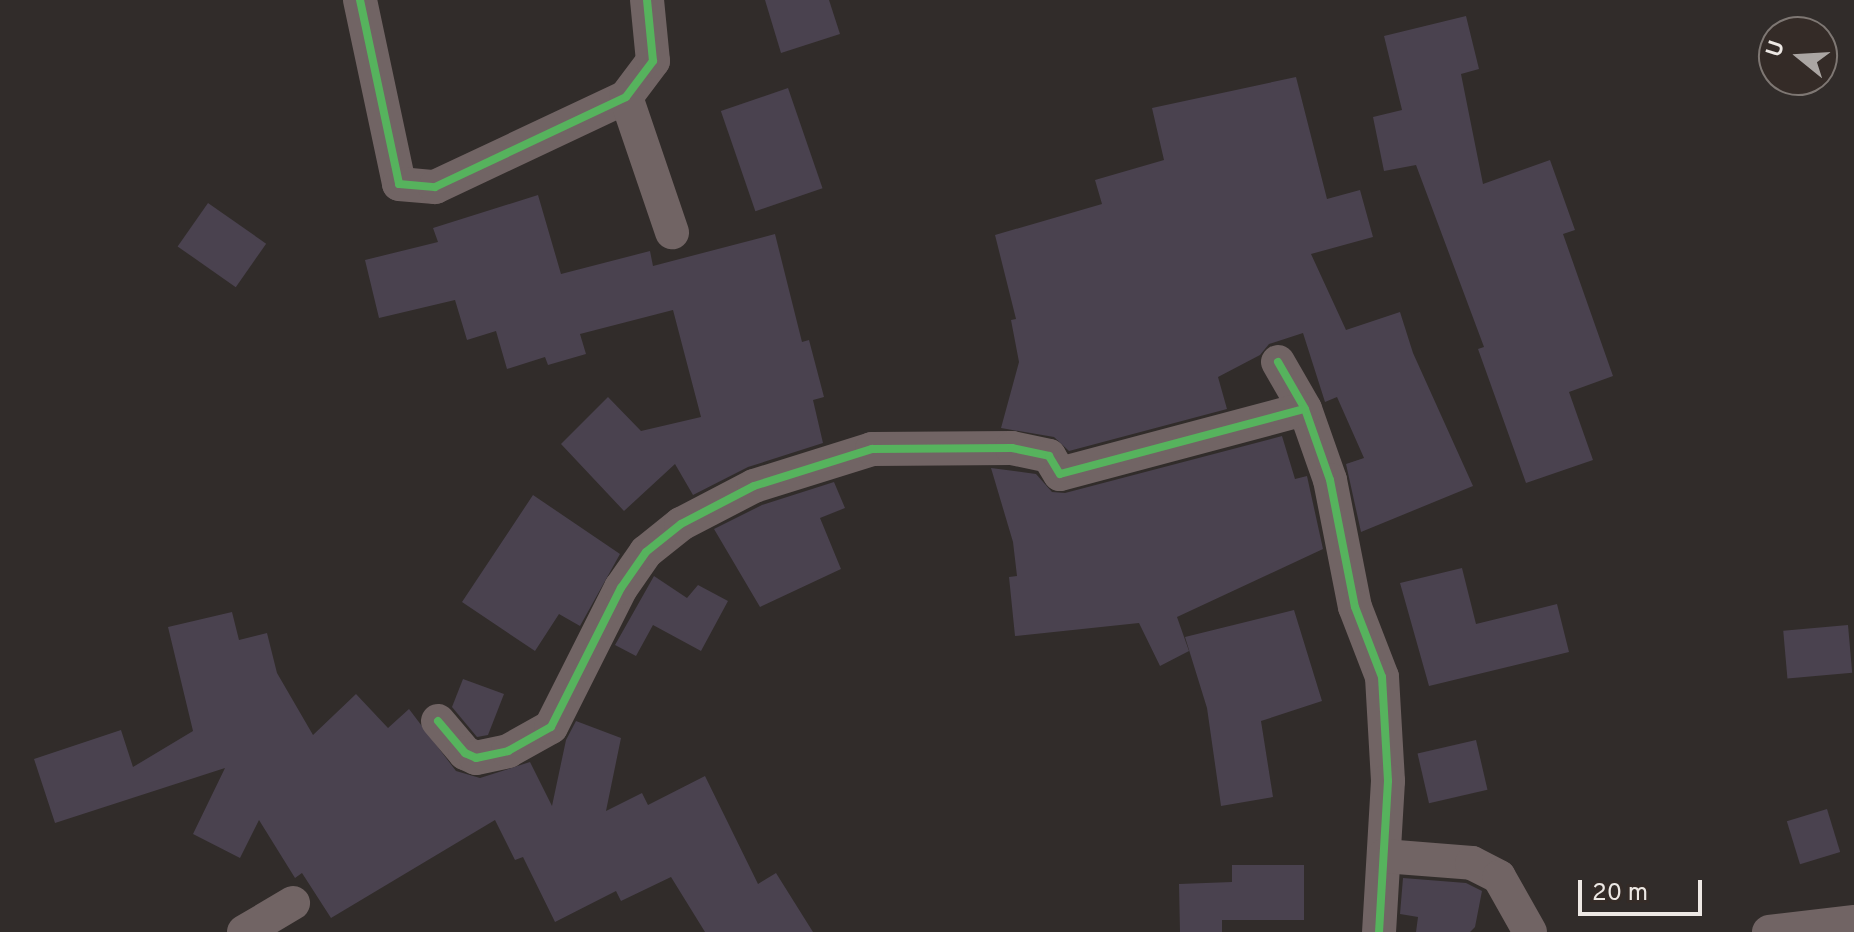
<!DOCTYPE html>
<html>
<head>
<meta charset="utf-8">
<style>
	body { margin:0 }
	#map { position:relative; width:1854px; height:932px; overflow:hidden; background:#312c2a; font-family:Overpass,sans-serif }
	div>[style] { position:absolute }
	.building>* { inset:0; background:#4a424f; transform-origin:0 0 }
	.minor>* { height:34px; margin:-17px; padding:0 17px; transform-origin:17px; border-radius:17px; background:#716464 }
	.cycleway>* { height:8px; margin:-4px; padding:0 4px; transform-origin:4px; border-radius:4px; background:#56b35d }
	span { translate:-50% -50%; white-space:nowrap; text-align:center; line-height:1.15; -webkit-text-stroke:8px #342b27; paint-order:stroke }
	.north { position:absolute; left:1758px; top:16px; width:80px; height:80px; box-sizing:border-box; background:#342b27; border:2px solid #7e7773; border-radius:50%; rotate:288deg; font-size:22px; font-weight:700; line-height:32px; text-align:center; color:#ede8e4 }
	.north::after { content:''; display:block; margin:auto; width:28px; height:36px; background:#aba6a3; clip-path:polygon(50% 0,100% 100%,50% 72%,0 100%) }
	.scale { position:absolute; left:1578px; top:880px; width:124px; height:36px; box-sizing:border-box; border:4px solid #ede8e4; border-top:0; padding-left:10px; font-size:24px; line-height:28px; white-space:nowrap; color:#ede8e4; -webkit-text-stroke:6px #342b27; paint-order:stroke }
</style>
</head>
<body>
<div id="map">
	<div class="building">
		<div style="clip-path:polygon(765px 0,829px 0,840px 34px,781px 53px)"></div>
		<div style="clip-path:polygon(1466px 16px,1479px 69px,1461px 74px,1483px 184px,1550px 160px,1575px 230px,1563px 234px,1613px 376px,1569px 392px,1593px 460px,1526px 483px,1478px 349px,1484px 347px,1416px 165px,1384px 171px,1373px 117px,1402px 110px,1384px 36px)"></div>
		<div style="clip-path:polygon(1296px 77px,1327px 199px,1360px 190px,1373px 237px,1311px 254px,1346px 330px,1400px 312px,1413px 353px,1473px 486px,1361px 532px,1346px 464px,1364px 458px,1337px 397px,1325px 402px,1303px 333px,1269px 344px,1260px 355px,1218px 377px,1227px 409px,1069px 451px,1054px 437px,1001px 428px,1019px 362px,1011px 320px,1016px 319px,995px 235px,1102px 204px,1095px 180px,1164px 160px,1152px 108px)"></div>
		<div style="left:788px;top:88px;width:106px;height:71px;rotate:71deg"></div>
		<div style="clip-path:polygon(538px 195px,561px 274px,650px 251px,653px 266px,775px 234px,802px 342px,809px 340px,824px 397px,813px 400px,823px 443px,748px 467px,693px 495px,675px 464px,624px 511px,561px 444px,608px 397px,641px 431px,701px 417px,673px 310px,580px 334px,586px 354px,548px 365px,545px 357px,507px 369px,496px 331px,467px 340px,455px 300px,379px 318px,365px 260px,438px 242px,433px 228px)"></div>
		<div style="left:208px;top:203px;width:71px;height:53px;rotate:35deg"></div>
		<div style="clip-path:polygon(1282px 436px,1295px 479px,1307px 476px,1323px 549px,1177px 617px,1189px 651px,1160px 666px,1139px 623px,1015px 636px,1009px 577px,1017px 576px,1013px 542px,991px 468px,1036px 474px,1052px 492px,1065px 493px)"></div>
		<div style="clip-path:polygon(834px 482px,845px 508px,820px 518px,841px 569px,760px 607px,714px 529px,762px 505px)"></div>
		<div style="clip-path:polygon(533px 495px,620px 554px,580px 626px,559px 614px,535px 651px,462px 602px)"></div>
		<div style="clip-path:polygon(1462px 568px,1476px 624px,1557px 604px,1569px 652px,1429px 686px,1400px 583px)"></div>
		<div style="clip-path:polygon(654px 576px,687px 598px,698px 585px,728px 601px,701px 651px,653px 625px,636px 656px,615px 645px)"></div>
		<div style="clip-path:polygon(1294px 610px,1322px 701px,1261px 721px,1273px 797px,1221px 806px,1207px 708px,1185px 637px)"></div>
		<div style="clip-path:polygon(232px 612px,239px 640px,267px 633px,277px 673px,313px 735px,356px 694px,388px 728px,409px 709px,456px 771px,480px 778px,530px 762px,552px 806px,566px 740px,576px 721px,621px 738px,606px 811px,642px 793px,648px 805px,705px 776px,758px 884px,776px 873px,813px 932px,705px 932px,671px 877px,621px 901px,616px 891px,555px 922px,523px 857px,515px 860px,495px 820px,331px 918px,302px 873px,295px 878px,259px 820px,240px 858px,193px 834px,225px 768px,55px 823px,34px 759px,121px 730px,133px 767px,193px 731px,168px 627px)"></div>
		<div style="left:1848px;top:625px;width:48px;height:65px;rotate:85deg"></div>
		<div style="clip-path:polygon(463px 679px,504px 694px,488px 735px,477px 737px,452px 707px)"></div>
		<div style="left:1476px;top:740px;width:51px;height:60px;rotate:77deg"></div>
		<div style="left:1827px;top:809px;width:45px;height:42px;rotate:73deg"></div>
		<div style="clip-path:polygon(1232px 865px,1304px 865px,1304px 920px,1222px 920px,1222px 932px,1180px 932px,1179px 884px,1232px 882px)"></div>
		<div style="clip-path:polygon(1403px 878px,1466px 883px,1482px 891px,1475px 927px,1470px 932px,1416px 932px,1418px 917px,1400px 914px)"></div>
	</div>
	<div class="minor">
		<div style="left:360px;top:0;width:188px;rotate:78deg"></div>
		<div style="left:399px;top:184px;width:36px;rotate:5deg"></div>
		<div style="left:435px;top:187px;width:211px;rotate:-25.2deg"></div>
		<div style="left:626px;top:97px;width:45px;rotate:-53.1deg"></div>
		<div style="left:653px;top:61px;width:61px;rotate:-95.6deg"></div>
		<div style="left:626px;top:97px;width:143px;rotate:71.2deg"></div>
		<div style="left:1278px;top:362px;width:54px;rotate:60.1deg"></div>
		<div style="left:1305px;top:409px;width:75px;rotate:70.6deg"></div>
		<div style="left:1330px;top:480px;width:129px;rotate:78.9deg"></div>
		<div style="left:1355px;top:607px;width:75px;rotate:68.9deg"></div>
		<div style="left:1382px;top:677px;width:104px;rotate:86.7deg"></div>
		<div style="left:1388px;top:781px;width:151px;rotate:93.4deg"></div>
		<div style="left:438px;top:721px;width:42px;rotate:49.8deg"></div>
		<div style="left:465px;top:753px;width:12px;rotate:24deg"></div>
		<div style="left:476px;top:758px;width:33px;rotate:-12deg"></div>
		<div style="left:508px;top:751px;width:49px;rotate:-29.2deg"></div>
		<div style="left:551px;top:727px;width:156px;rotate:-63.3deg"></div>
		<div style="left:621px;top:588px;width:44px;rotate:-55.2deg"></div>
		<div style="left:646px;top:552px;width:45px;rotate:-38.7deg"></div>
		<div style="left:681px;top:524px;width:82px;rotate:-27.5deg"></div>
		<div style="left:754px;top:486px;width:124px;rotate:-17.4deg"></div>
		<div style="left:872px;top:449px;width:140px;rotate:-0.4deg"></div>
		<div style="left:1012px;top:448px;width:38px;rotate:12deg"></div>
		<div style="left:1049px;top:456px;width:21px;rotate:59deg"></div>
		<div style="left:1060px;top:474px;width:253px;rotate:-14.9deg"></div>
		<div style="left:1384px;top:856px;width:88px;rotate:4.5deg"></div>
		<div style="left:1472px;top:863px;width:30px;rotate:27deg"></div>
		<div style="left:1499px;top:877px;width:63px;rotate:60.6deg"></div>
		<div style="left:244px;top:932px;width:57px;rotate:-30.6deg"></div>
		<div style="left:1769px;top:932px;width:86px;rotate:-6.7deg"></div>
	</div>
	<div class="cycleway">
		<div style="left:360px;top:0;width:188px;rotate:78deg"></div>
		<div style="left:399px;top:184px;width:36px;rotate:5deg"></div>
		<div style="left:435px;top:187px;width:211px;rotate:-25.2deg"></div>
		<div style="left:626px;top:97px;width:45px;rotate:-53.1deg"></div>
		<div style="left:653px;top:61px;width:61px;rotate:-95.6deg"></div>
		<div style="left:1278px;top:362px;width:54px;rotate:60.1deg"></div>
		<div style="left:1305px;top:409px;width:75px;rotate:70.6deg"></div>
		<div style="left:1330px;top:480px;width:129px;rotate:78.9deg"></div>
		<div style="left:1355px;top:607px;width:75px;rotate:68.9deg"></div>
		<div style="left:1382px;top:677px;width:104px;rotate:86.7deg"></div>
		<div style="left:1388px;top:781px;width:151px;rotate:93.4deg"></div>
		<div style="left:438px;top:721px;width:42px;rotate:49.8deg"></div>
		<div style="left:465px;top:753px;width:12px;rotate:24deg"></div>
		<div style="left:476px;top:758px;width:33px;rotate:-12deg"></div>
		<div style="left:508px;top:751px;width:49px;rotate:-29.2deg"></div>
		<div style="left:551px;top:727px;width:156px;rotate:-63.3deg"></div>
		<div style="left:621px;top:588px;width:44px;rotate:-55.2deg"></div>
		<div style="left:646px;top:552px;width:45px;rotate:-38.7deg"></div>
		<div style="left:681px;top:524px;width:82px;rotate:-27.5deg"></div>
		<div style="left:754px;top:486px;width:124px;rotate:-17.4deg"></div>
		<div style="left:872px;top:449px;width:140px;rotate:-0.4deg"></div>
		<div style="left:1012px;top:448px;width:38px;rotate:12deg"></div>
		<div style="left:1049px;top:456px;width:21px;rotate:59deg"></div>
		<div style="left:1060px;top:474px;width:253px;rotate:-14.9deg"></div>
	</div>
	<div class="north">U</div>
	<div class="scale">20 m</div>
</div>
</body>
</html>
